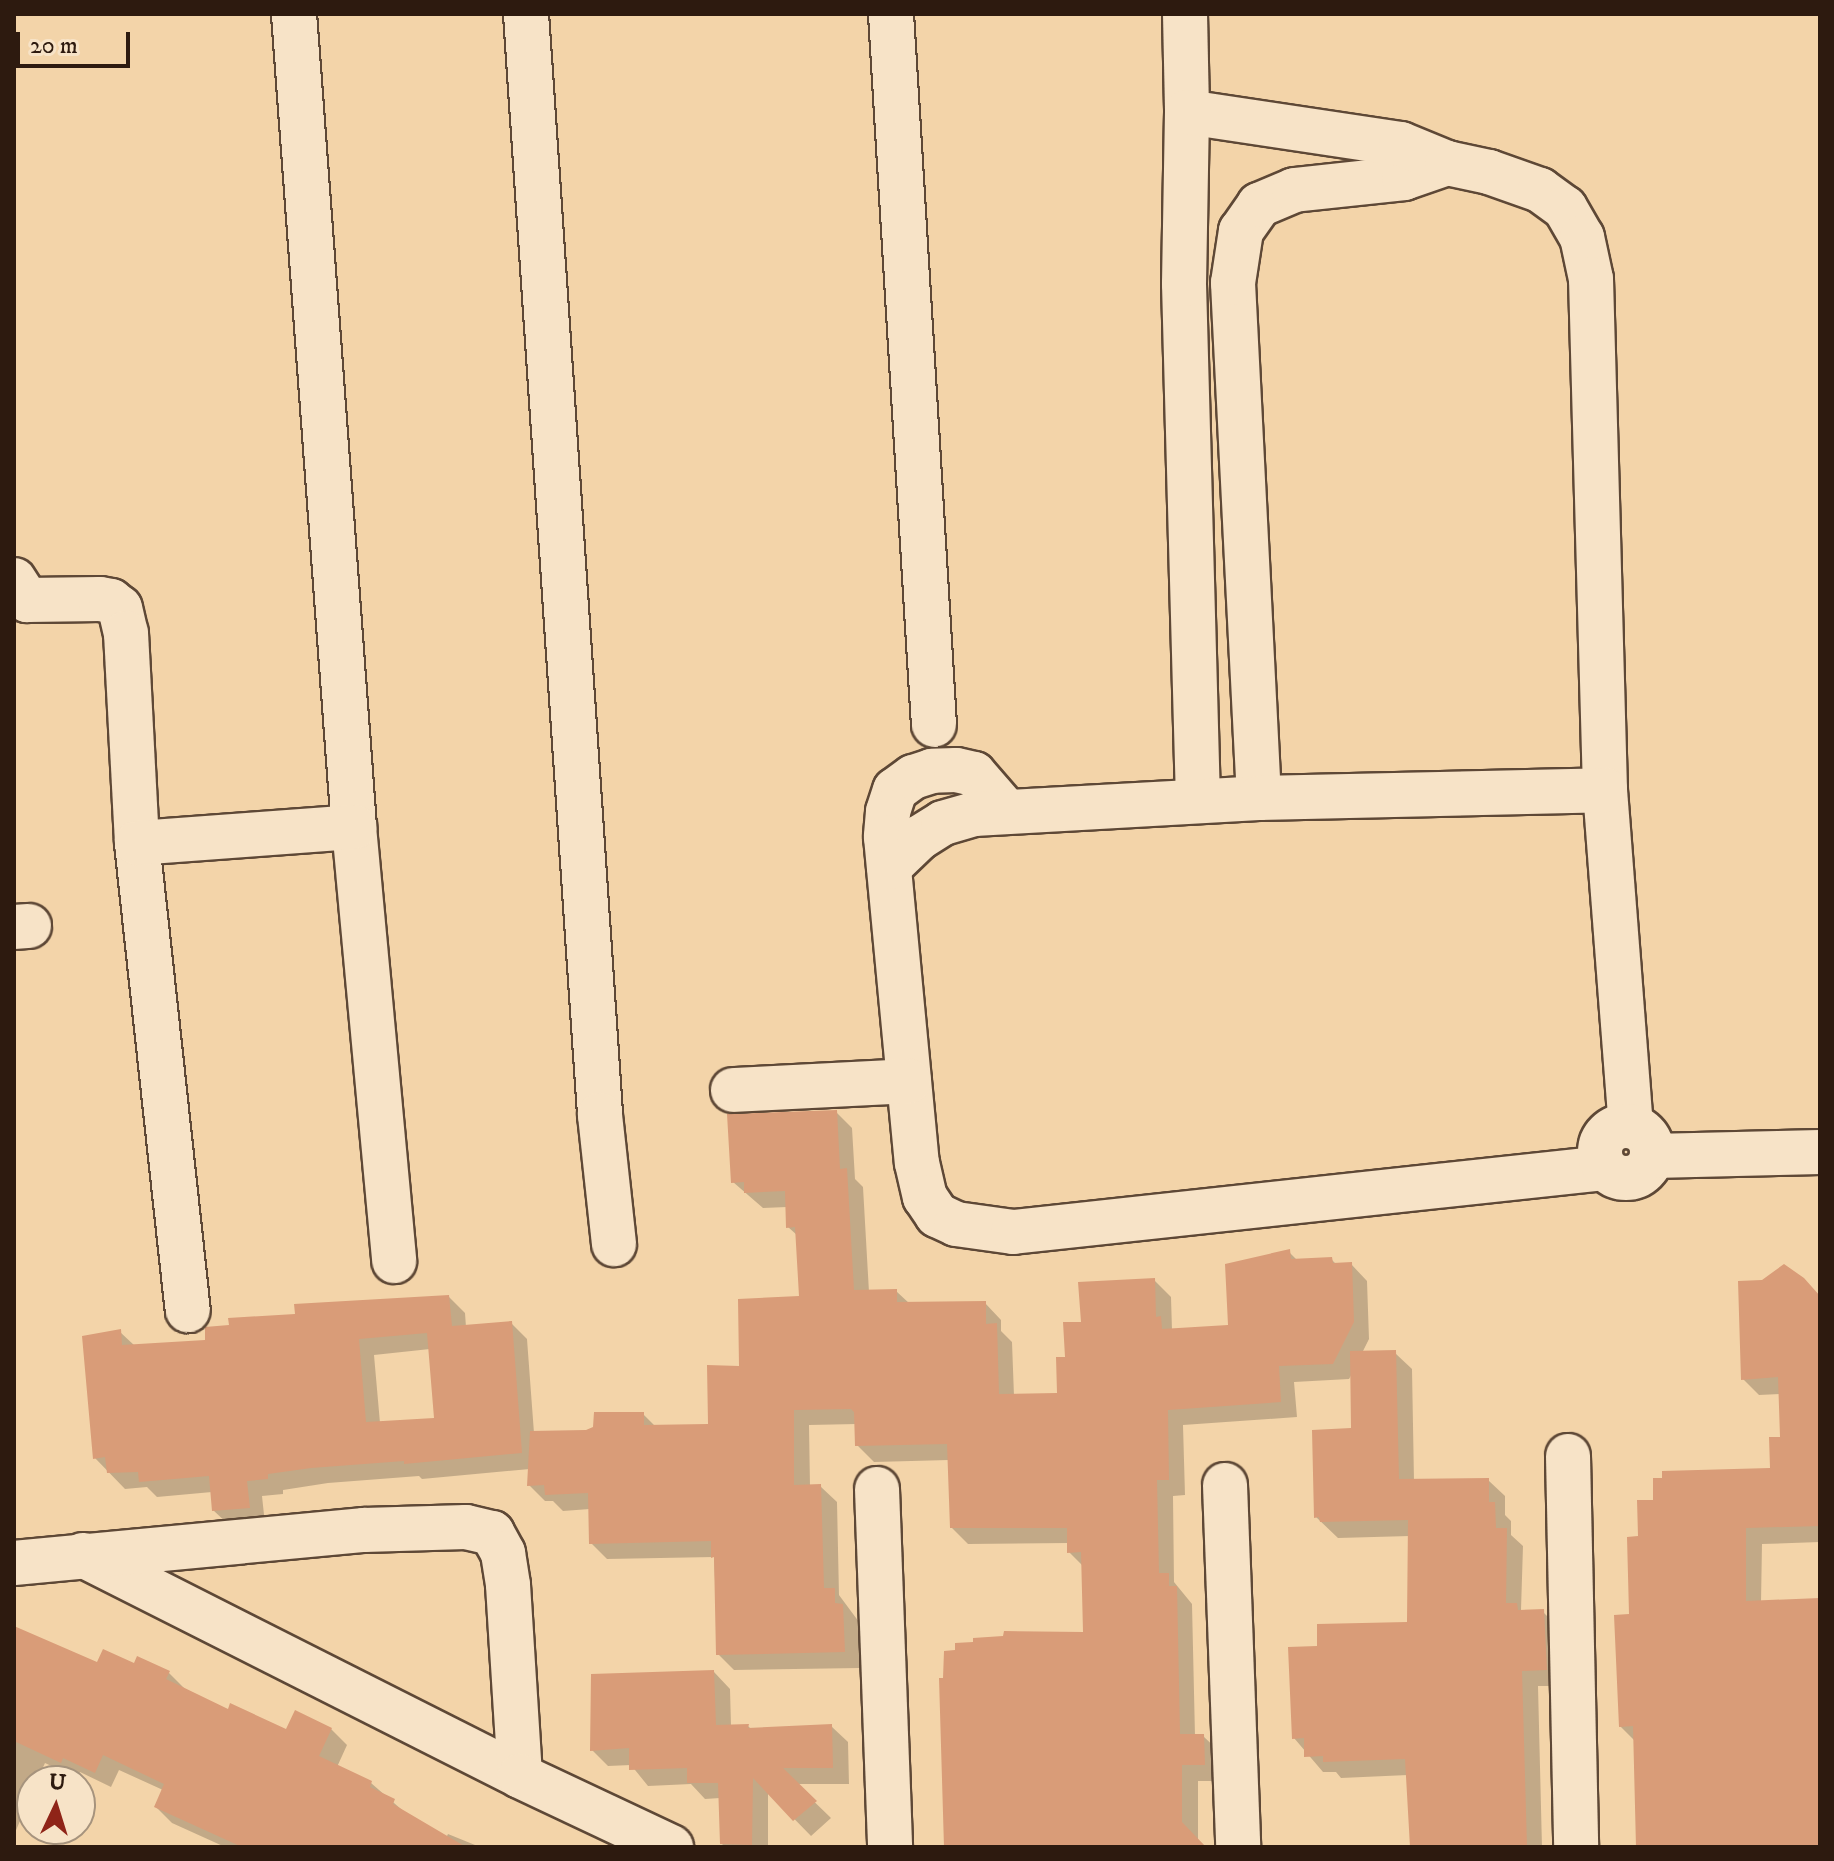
<!DOCTYPE html>
<html>
<head>
<meta charset="utf-8">
<style>
	body { margin:0 }
	#map { position:relative; width:1834px; height:1861px; overflow:hidden; background:#f3d4a9; font-family:"IM FELL DW Pica",serif }
	div>[style] { position:absolute }
	.shadow>* { inset:0; background:#0003 }
	.building>* { inset:0; background:#d99c78 }
	.roads { filter:drop-shadow(2px 0 #5e4836) drop-shadow(-2px 0 #5e4836) drop-shadow(0 2px #5e4836) drop-shadow(0 -2px #5e4836) }
	.minor>* { height:44px; margin:-22px; padding:0 22px; transform-origin:22px; border-radius:22px; background:#f7e3c7 }
	.minor>.ring { margin:-22px; padding:0; box-sizing:content-box; background:none; border:44px solid #f7e3c7; border-radius:50% }
	span { translate:-50% -50%; white-space:nowrap; text-align:center; line-height:1.15; -webkit-text-stroke:6px #f7e3c7; paint-order:stroke }
	.frame { position:absolute; inset:0; border:16px solid #2d1a0f; pointer-events:none }
	.north { position:absolute; left:16px; top:1765px; width:80px; height:80px; box-sizing:border-box; background:#f7e3c7; border:2px solid #a6937d; border-radius:50%; rotate:4deg; font-size:22px; font-weight:700; line-height:32px; text-align:center; color:#2d1a0f }
	.north::after { content:''; display:block; margin:auto; width:28px; height:36px; background:#8f2418; clip-path:polygon(50% 0,100% 100%,50% 72%,0 100%) }
	.scale { position:absolute; left:16px; top:32px; width:114px; height:36px; box-sizing:border-box; border:4px solid #2d1a0f; border-top:0; padding-left:10px; font-size:24px; line-height:28px; white-space:nowrap; color:#2d1a0f; -webkit-text-stroke:6px #f7e3c7; paint-order:stroke }
</style>
</head>
<body>
<div id="map">
	<div class="shadow">
		<div style="clip-path:polygon(evenodd,836px 1112px,852px 1128px,855px 1179px,863px 1187px,869px 1292px,896px 1291px,910px 1304px,985px 1303px,1001px 1320px,1001px 1331px,1012px 1342px,1014px 1396px,1059px 1395px,1067px 1359px,1083px 1324px,1154px 1280px,1171px 1297px,1172px 1330px,1230px 1326px,1289px 1252px,1298px 1261px,1331px 1259px,1337px 1265px,1351px 1264px,1367px 1281px,1369px 1339px,1362px 1353px,1395px 1353px,1412px 1369px,1414px 1481px,1488px 1480px,1505px 1496px,1505px 1515px,1511px 1521px,1511px 1535px,1523px 1546px,1521px 1610px,1543px 1612px,1559px 1628px,1562px 1686px,1538px 1686px,1542px 1847px,1412px 1847px,1408px 1775px,1341px 1778px,1336px 1772px,1323px 1772px,1294px 1738px,1319px 1648px,1409px 1624px,1410px 1536px,1338px 1538px,1316px 1517px,1353px 1430px,1353px 1372px,1349px 1379px,1294px 1382px,1297px 1417px,1183px 1425px,1185px 1495px,1173px 1496px,1174px 1582px,1192px 1604px,1195px 1736px,1203px 1736px,1220px 1752px,1221px 1781px,1198px 1781px,1198px 1840px,1203px 1847px,949px 1847px,1085px 1634px,1084px 1567px,1069px 1552px,1069px 1543px,968px 1544px,952px 1528px,949px 1460px,874px 1462px,857px 1445px,857px 1424px,809px 1425px,810px 1486px,820px 1486px,837px 1502px,839px 1595px,859px 1622px,860px 1668px,734px 1670px,718px 1654px,714px 1557px,607px 1559px,591px 1543px,590px 1509px,563px 1511px,553px 1501px,545px 1501px,529px 1485px,530px 1469px,422px 1479px,419px 1476px,328px 1483px,283px 1490px,283px 1494px,262px 1496px,265px 1524px,230px 1526px,213px 1510px,212px 1492px,157px 1497px,147px 1487px,125px 1489px,95px 1458px,120px 1332px,135px 1346px,207px 1342px,298px 1316px,449px 1297px,465px 1313px,466px 1327px,511px 1323px,527px 1339px,534px 1433px,587px 1432px,643px 1414px,656px 1427px,710px 1426px,741px 1368px,801px 1298px,798px 1236px,788px 1227px,787px 1207px,763px 1208px,733px 1182px,836px 1112px,430px 1349px,436px 1420px,380px 1423px,374px 1355px,430px 1349px)"></div>
		<div style="clip-path:polygon(1820px 1296px,1820px 1542px,1762px 1544px,1761px 1603px,1820px 1600px,1820px 1847px,1638px 1847px,1635px 1741px,1620px 1726px,1640px 1538px,1772px 1470px,1782px 1439px,1780px 1394px,1759px 1395px,1743px 1379px)"></div>
		<div style="clip-path:polygon(14px 1647px,98px 1664px,135px 1665px,169px 1673px,185px 1689px,229px 1711px,287px 1731px,331px 1729px,347px 1745px,337px 1767px,371px 1783px,409px 1816px,446px 1838px,448px 1834px,480px 1847px,225px 1847px,172px 1823px,156px 1807px,163px 1790px,119px 1770px,111px 1787px,80px 1772px,77px 1778px,45px 1763px,37px 1781px,32px 1781px,32px 1793px,14px 1835px)"></div>
		<div style="clip-path:polygon(714px 1672px,730px 1689px,731px 1726px,748px 1726px,752px 1730px,831px 1726px,848px 1742px,849px 1784px,796px 1784px,831px 1818px,811px 1836px,768px 1792px,768px 1847px,725px 1847px,722px 1844px,720px 1798px,705px 1799px,691px 1784px,648px 1786px,631px 1765px,608px 1766px,592px 1750px)"></div>
	</div>
	<div class="building">
		<div style="clip-path:polygon(837px 1110px,840px 1169px,847px 1168px,854px 1290px,897px 1289px,897px 1302px,986px 1301px,986px 1324px,997px 1323px,999px 1394px,1057px 1393px,1056px 1357px,1065px 1357px,1063px 1322px,1081px 1322px,1078px 1282px,1155px 1278px,1156px 1317px,1161px 1316px,1162px 1329px,1228px 1325px,1225px 1264px,1290px 1249px,1291px 1259px,1332px 1257px,1333px 1263px,1352px 1262px,1354px 1322px,1333px 1364px,1279px 1366px,1281px 1402px,1168px 1410px,1169px 1480px,1157px 1480px,1159px 1573px,1169px 1573px,1169px 1586px,1177px 1586px,1180px 1734px,1204px 1734px,1205px 1765px,1182px 1765px,1182px 1822px,1206px 1847px,944px 1847px,939px 1678px,943px 1678px,944px 1651px,955px 1650px,955px 1643px,973px 1642px,973px 1638px,1003px 1636px,1004px 1631px,1083px 1632px,1081px 1552px,1067px 1553px,1067px 1528px,950px 1528px,947px 1444px,855px 1446px,854px 1412px,851px 1409px,794px 1410px,794px 1485px,821px 1484px,824px 1588px,835px 1588px,835px 1603px,843px 1604px,845px 1652px,716px 1655px,714px 1557px,711px 1558px,711px 1541px,589px 1544px,588px 1493px,545px 1495px,544px 1485px,527px 1486px,530px 1431px,586px 1430px,593px 1427px,594px 1412px,644px 1412px,644px 1425px,708px 1424px,707px 1365px,739px 1366px,738px 1299px,799px 1296px,795px 1227px,786px 1228px,785px 1191px,744px 1193px,744px 1182px,731px 1183px,727px 1114px)"></div>
		<div style="clip-path:polygon(1784px 1264px,1804px 1278px,1820px 1296px,1820px 1526px,1746px 1528px,1746px 1601px,1820px 1598px,1820px 1847px,1636px 1847px,1633px 1726px,1619px 1727px,1614px 1615px,1629px 1614px,1627px 1537px,1638px 1536px,1637px 1500px,1653px 1500px,1653px 1478px,1662px 1478px,1662px 1471px,1770px 1468px,1769px 1437px,1780px 1437px,1778px 1377px,1741px 1380px,1738px 1281px,1762px 1280px)"></div>
		<div style="clip-path:polygon(evenodd,449px 1295px,452px 1326px,512px 1321px,522px 1453px,404px 1464px,404px 1461px,311px 1468px,268px 1474px,268px 1479px,247px 1481px,250px 1508px,212px 1511px,209px 1476px,139px 1482px,138px 1472px,107px 1473px,105px 1457px,93px 1459px,82px 1336px,121px 1329px,122px 1345px,205px 1340px,205px 1327px,229px 1325px,228px 1318px,295px 1314px,294px 1304px,449px 1295px,427px 1333px,434px 1418px,366px 1422px,359px 1339px,427px 1333px)"></div>
		<div style="clip-path:polygon(1396px 1350px,1399px 1479px,1489px 1478px,1489px 1502px,1495px 1502px,1496px 1528px,1507px 1528px,1506px 1603px,1517px 1603px,1518px 1610px,1544px 1609px,1547px 1670px,1522px 1671px,1527px 1847px,1410px 1847px,1405px 1759px,1323px 1762px,1323px 1756px,1304px 1757px,1304px 1738px,1292px 1739px,1288px 1647px,1317px 1646px,1317px 1624px,1407px 1622px,1408px 1520px,1320px 1522px,1319px 1517px,1314px 1518px,1312px 1430px,1351px 1428px,1350px 1351px)"></div>
		<div style="clip-path:polygon(14px 1626px,97px 1662px,103px 1649px,134px 1663px,137px 1656px,170px 1671px,166px 1679px,228px 1709px,230px 1703px,286px 1729px,295px 1710px,332px 1728px,319px 1756px,372px 1781px,370px 1787px,395px 1799px,393px 1804px,466px 1847px,242px 1847px,154px 1807px,164px 1784px,103px 1755px,95px 1773px,63px 1758px,61px 1763px,14px 1741px)"></div>
		<div style="clip-path:polygon(714px 1670px,716px 1725px,749px 1724px,748px 1728px,832px 1724px,833px 1768px,783px 1768px,817px 1801px,793px 1821px,753px 1778px,752px 1845px,720px 1844px,718px 1783px,687px 1783px,687px 1768px,629px 1770px,629px 1748px,590px 1751px,591px 1674px)"></div>
	</div>
	<div class="roads">
		<div class="minor">
			<div style="left:294px;top:14px;width:815px;rotate:85.78deg"></div>
			<div style="left:354px;top:827px;width:436px;rotate:84.7deg"></div>
			<div style="left:526px;top:14px;width:1103px;rotate:86.15deg"></div>
			<div style="left:600px;top:1115px;width:130px;rotate:83.8deg"></div>
			<div style="left:891px;top:14px;width:712px;rotate:86.54deg"></div>
			<div style="left:1185px;top:14px;width:98px;rotate:88.8deg"></div>
			<div style="left:14px;top:580px;width:24px;rotate:57deg"></div>
			<div style="left:27px;top:600px;width:73px;rotate:-0.8deg"></div>
			<div style="left:100px;top:599px;width:11px;rotate:10deg"></div>
			<div style="left:111px;top:601px;width:11px;rotate:38deg"></div>
			<div style="left:120px;top:608px;width:26px;rotate:77deg"></div>
			<div style="left:126px;top:633px;width:210px;rotate:87deg"></div>
			<div style="left:137px;top:843px;width:470px;rotate:83.8deg"></div>
			<div style="left:1259px;top:798px;width:516px;rotate:-92.89deg"></div>
			<div style="left:1233px;top:283px;width:53px;rotate:-81.3deg"></div>
			<div style="left:1241px;top:231px;width:32px;rotate:-55deg"></div>
			<div style="left:1259px;top:205px;width:38px;rotate:-23deg"></div>
			<div style="left:1294px;top:190px;width:111px;rotate:-6.2deg"></div>
			<div style="left:1404px;top:178px;width:46px;rotate:-19.2deg"></div>
			<div style="left:1198px;top:801px;width:517px;rotate:-91.55deg"></div>
			<div style="left:1184px;top:284px;width:172px;rotate:-89deg"></div>
			<div style="left:1187px;top:112px;width:216px;rotate:8.5deg"></div>
			<div style="left:1401px;top:144px;width:50px;rotate:22.4deg"></div>
			<div style="left:1447px;top:163px;width:43px;rotate:12.1deg"></div>
			<div style="left:1489px;top:172px;width:54px;rotate:19.4deg"></div>
			<div style="left:1540px;top:190px;width:31px;rotate:36deg"></div>
			<div style="left:1565px;top:208px;width:34px;rotate:60deg"></div>
			<div style="left:1582px;top:237px;width:43px;rotate:77.9deg"></div>
			<div style="left:1591px;top:279px;width:511px;rotate:88.43deg"></div>
			<div style="left:1605px;top:790px;width:337px;rotate:85.6deg"></div>
			<div style="left:1006px;top:811px;width:49px;rotate:-130.9deg"></div>
			<div style="left:974px;top:774px;width:18px;rotate:-167deg"></div>
			<div style="left:956px;top:770px;width:24px;rotate:178deg"></div>
			<div style="left:932px;top:771px;width:20px;rotate:162deg"></div>
			<div style="left:913px;top:777px;width:22px;rotate:144deg"></div>
			<div style="left:895px;top:790px;width:23px;rotate:108deg"></div>
			<div style="left:888px;top:812px;width:25px;rotate:95deg"></div>
			<div style="left:886px;top:837px;width:327px;rotate:84.6deg"></div>
			<div style="left:917px;top:1163px;width:35px;rotate:77deg"></div>
			<div style="left:925px;top:1197px;width:22px;rotate:56deg"></div>
			<div style="left:937px;top:1215px;width:21px;rotate:25deg"></div>
			<div style="left:956px;top:1224px;width:58px;rotate:8deg"></div>
			<div style="left:1013px;top:1232px;width:594px;rotate:-6.18deg"></div>
			<div style="left:137px;top:843px;width:218px;rotate:-4.2deg"></div>
			<div style="left:889px;top:867px;width:42px;rotate:-44deg"></div>
			<div style="left:919px;top:838px;width:28px;rotate:-32deg"></div>
			<div style="left:943px;top:823px;width:32px;rotate:-16deg"></div>
			<div style="left:974px;top:814px;width:285px;rotate:-3.2deg"></div>
			<div style="left:1259px;top:798px;width:346px;rotate:-1.3deg"></div>
			<div style="left:14px;top:927px;width:15px;rotate:-4deg"></div>
			<div style="left:733px;top:1090px;width:176px;rotate:-2.9deg"></div>
			<div class="ring" style="left:1600px;top:1126px;width:8px;height:8px"></div>
			<div style="left:1653px;top:1156px;width:167px;rotate:-1.4deg"></div>
			<div style="left:1568px;top:1456px;width:391px;rotate:88.8deg"></div>
			<div style="left:1225px;top:1485px;width:362px;rotate:87.9deg"></div>
			<div style="left:877px;top:1489px;width:358px;rotate:87.9deg"></div>
			<div style="left:83px;top:1555px;width:490px;rotate:26.8deg"></div>
			<div style="left:14px;top:1563px;width:352px;rotate:-5.4deg"></div>
			<div style="left:364px;top:1530px;width:102px;rotate:-1.7deg"></div>
			<div style="left:466px;top:1527px;width:27px;rotate:13deg"></div>
			<div style="left:492px;top:1533px;width:23px;rotate:61deg"></div>
			<div style="left:503px;top:1553px;width:32px;rotate:81deg"></div>
			<div style="left:508px;top:1585px;width:191px;rotate:86.4deg"></div>
			<div style="left:520px;top:1776px;width:167px;rotate:25.2deg"></div>
		</div>
	</div>
	<div class="frame"></div>
	<div class="north">U</div>
	<div class="scale">20 m</div>
</div>
</body>
</html>
